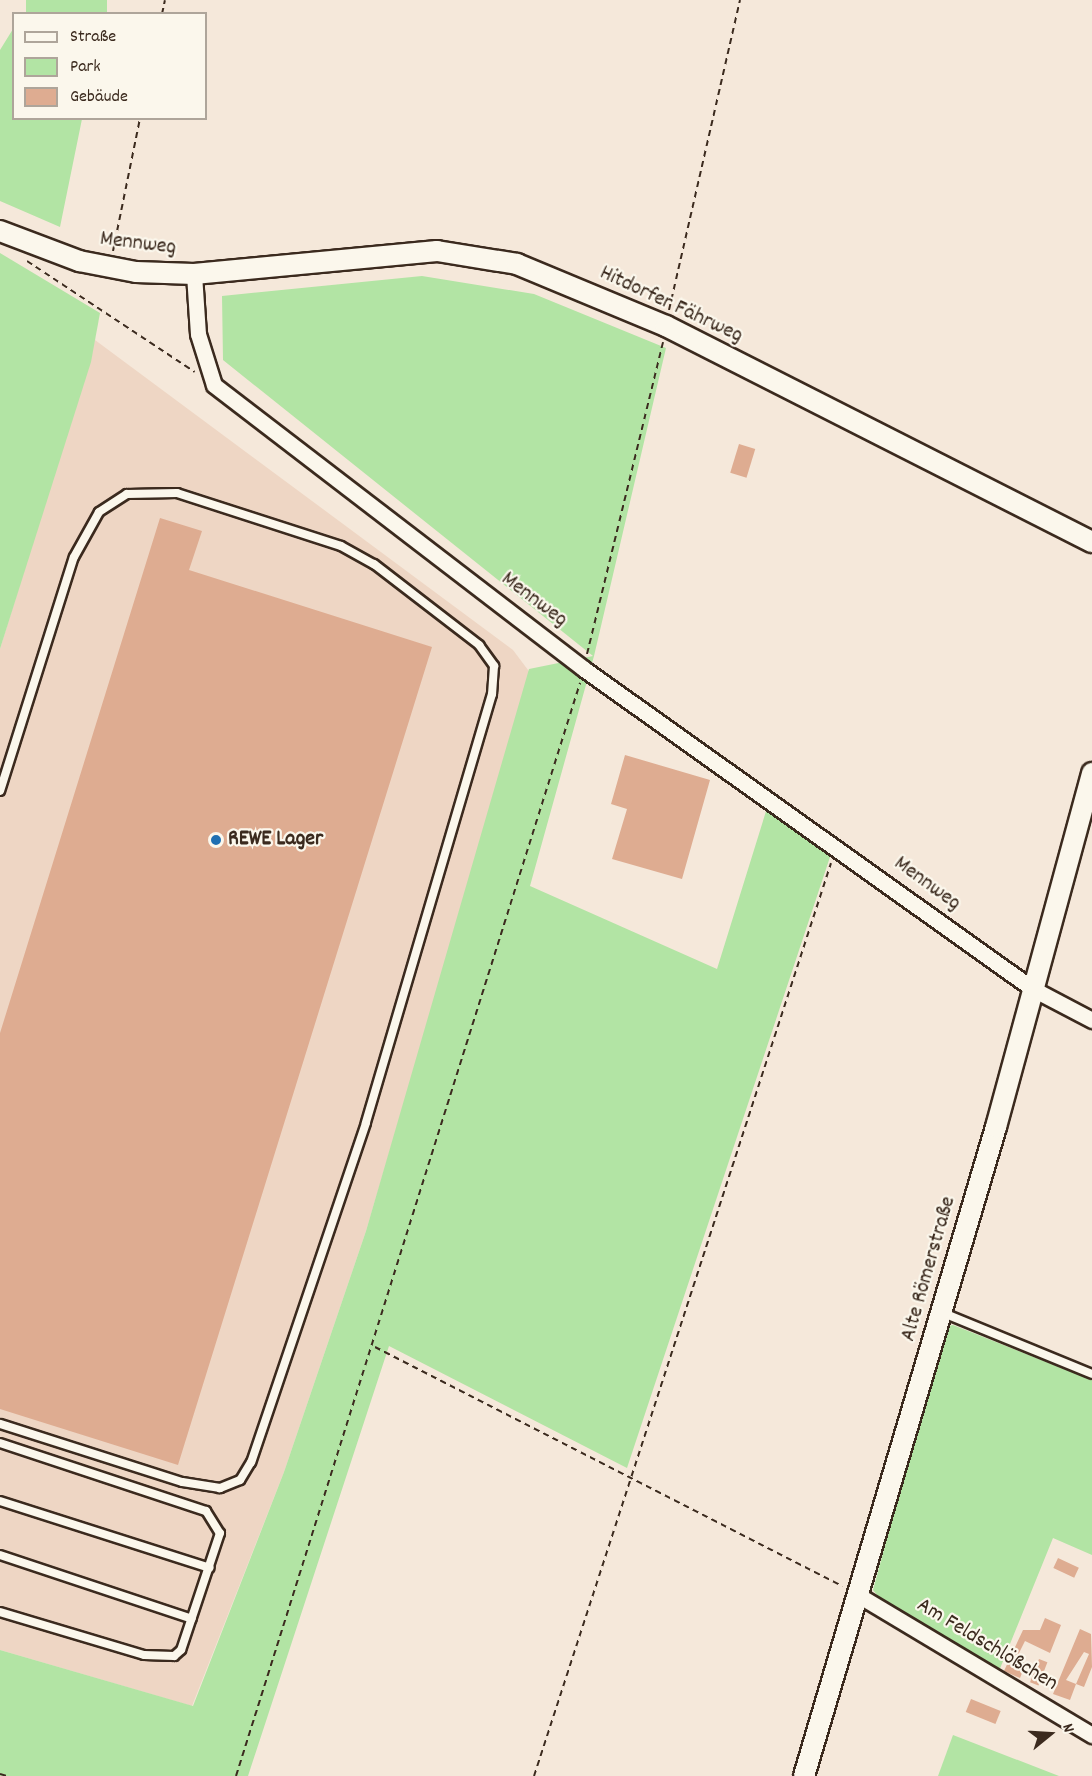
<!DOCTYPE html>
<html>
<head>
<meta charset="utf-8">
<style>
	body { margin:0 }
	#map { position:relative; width:1092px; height:1776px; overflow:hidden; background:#f5e8da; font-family:Dekko,sans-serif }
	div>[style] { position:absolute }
	.built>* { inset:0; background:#eed6c4 }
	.green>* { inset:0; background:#b2e4a4; transform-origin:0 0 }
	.building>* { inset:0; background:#deac91; transform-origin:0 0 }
	.path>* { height:2px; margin-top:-1px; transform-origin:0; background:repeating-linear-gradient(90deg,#3b2a1e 0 6px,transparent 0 10.5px) }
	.roads { filter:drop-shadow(2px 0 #3b2a1e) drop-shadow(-2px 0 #3b2a1e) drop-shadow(0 2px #3b2a1e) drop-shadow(0 -2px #3b2a1e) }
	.service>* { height:8px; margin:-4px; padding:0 4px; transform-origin:4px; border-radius:4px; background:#fbf7ec }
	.minor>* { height:15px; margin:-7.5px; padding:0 7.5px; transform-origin:7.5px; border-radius:7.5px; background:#fbf7ec }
	.tertiary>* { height:20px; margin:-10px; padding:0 10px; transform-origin:10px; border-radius:10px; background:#fbf7ec }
	.dots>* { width:16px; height:16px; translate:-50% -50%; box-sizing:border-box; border:3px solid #fbf7ec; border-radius:50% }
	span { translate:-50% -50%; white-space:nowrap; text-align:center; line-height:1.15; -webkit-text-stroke:4.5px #fbf7ec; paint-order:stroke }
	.street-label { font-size:22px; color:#3b2a1e }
	.poi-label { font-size:22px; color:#3b2a1e; font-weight:700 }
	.left { translate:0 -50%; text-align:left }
	.legend { position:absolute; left:12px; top:12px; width:195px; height:108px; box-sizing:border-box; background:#fbf7ec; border:2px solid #aea59a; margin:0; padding:8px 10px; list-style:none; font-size:18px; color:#3b2a1e }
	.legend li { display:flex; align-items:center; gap:12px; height:30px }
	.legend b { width:30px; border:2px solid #aea59a }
	.north { position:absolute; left:1020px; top:1704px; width:60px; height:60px; -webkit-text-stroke:4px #fbf7ec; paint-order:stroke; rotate:72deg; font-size:16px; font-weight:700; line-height:24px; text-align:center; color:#3b2a1e }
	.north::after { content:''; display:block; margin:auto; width:21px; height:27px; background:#3b2a1e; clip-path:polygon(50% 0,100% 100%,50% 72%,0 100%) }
</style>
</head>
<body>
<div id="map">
	<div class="built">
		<div style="clip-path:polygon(95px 340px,513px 650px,531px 674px,366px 1231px,284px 1472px,192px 1706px,0 1650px,0 649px)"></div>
	</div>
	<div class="green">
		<div style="left:26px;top:0;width:81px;height:13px"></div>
		<div style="clip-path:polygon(13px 29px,14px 118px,82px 119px,60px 227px,0 201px,0 50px)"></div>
		<div style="clip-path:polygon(0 253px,100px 313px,91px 362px,0 649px)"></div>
		<div style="clip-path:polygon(422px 276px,534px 294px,666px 348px,594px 656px,530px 886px,717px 969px,767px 808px,831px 854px,627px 1468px,389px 1346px,248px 1776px,0 1776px,0 1650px,193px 1706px,284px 1472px,366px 1231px,529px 669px,593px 656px,223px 360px,222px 296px)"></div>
		<div style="clip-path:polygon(953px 1325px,1092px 1380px,1092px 1555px,1053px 1538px,999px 1671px,883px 1602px,873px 1590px,944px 1327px)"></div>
		<div style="clip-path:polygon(953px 1735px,1059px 1776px,938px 1776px)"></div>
	</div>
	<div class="building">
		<div style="left:739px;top:444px;width:17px;height:30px;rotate:17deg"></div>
		<div style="clip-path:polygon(160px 518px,202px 531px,189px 570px,432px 647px,178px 1465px,0 1409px,0 1033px)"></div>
		<div style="clip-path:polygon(625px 755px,710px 780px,682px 879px,612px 859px,627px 809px,611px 804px)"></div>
		<div style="left:1058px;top:1558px;width:23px;height:11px;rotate:25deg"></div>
		<div style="clip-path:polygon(1045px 1618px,1061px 1625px,1050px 1653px,1025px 1641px,1016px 1659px,1026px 1663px,1020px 1678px,1004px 1671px,1023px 1630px,1040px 1630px)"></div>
		<div style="clip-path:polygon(1080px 1629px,1091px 1634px,1092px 1667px,1084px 1687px,1076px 1684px,1089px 1654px,1084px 1652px,1066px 1680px,1076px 1684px,1070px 1700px,1053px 1694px)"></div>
		<div style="left:1039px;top:1659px;width:9px;height:25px;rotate:21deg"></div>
		<div style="left:971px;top:1699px;width:32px;height:14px;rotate:22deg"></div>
	</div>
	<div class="path">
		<div style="left:162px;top:14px;width:14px;rotate:-78deg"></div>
		<div style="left:113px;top:251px;width:136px;rotate:-78.5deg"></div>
		<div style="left:27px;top:261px;width:201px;rotate:33.5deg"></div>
		<div style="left:669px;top:310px;width:318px;rotate:-77.1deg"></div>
		<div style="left:587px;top:654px;width:321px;rotate:-76.3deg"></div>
		<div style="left:375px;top:1347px;width:525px;rotate:27.1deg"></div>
		<div style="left:0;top:1774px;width:7px;rotate:16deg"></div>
		<div style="left:236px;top:1776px;width:1146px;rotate:-72.53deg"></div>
		<div style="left:534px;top:1776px;width:960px;rotate:-71.98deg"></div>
	</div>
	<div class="roads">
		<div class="service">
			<div style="left:0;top:791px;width:245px;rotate:-72.5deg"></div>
			<div style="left:74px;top:557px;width:51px;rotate:-60.9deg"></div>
			<div style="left:99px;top:512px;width:33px;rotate:-33deg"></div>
			<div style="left:127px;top:494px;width:50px;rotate:-1.1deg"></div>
			<div style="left:177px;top:493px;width:172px;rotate:17.9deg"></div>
			<div style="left:341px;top:546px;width:38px;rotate:29deg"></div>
			<div style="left:374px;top:564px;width:133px;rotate:37.6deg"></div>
			<div style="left:479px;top:645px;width:26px;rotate:54deg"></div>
			<div style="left:494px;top:666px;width:28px;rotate:94deg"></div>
			<div style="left:492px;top:694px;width:447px;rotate:106.4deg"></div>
			<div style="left:366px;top:1123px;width:358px;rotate:108.7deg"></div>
			<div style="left:251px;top:1462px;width:21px;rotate:121deg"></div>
			<div style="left:240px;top:1480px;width:22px;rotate:158deg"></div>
			<div style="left:220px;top:1488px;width:38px;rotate:-171deg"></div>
			<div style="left:182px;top:1482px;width:191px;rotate:-162.3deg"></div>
			<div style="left:941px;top:1312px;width:163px;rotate:22.3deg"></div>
			<div style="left:0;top:1443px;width:217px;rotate:18.3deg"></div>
			<div style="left:206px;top:1511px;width:26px;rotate:58deg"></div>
			<div style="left:220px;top:1533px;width:123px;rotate:108.4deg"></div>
			<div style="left:181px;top:1650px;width:9px;rotate:139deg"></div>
			<div style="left:174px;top:1656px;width:30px;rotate:-178deg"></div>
			<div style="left:144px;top:1655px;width:150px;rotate:-163.4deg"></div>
			<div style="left:0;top:1501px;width:220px;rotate:17.7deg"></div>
			<div style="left:0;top:1555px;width:202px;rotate:18.4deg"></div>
		</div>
		<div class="minor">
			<div style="left:194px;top:274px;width:60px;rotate:86.2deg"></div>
			<div style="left:198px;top:334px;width:53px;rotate:72.6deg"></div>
			<div style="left:214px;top:385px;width:466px;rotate:37.5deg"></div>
			<div style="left:584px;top:669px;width:551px;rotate:35.48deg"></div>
			<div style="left:1033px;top:989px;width:67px;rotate:27.7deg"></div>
			<div style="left:858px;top:1595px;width:273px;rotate:30.9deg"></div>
		</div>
		<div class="tertiary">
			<div style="left:0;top:231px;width:85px;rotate:20.8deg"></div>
			<div style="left:79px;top:261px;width:58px;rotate:10.9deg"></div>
			<div style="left:136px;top:272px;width:58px;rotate:2deg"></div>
			<div style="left:194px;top:274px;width:244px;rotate:-5.4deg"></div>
			<div style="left:437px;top:251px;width:81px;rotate:9.2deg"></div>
			<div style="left:517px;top:264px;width:161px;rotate:22.6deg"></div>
			<div style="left:666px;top:326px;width:478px;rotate:26.9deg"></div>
			<div style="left:804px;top:1776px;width:677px;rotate:-73.52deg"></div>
			<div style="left:996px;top:1127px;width:367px;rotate:-74.8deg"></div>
		</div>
	</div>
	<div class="dots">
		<div style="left:216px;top:840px;background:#1f6fb2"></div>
	</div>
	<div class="street-label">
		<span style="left:138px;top:244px;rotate:7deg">Mennweg</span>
		<span style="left:671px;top:305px;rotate:25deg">Hitdorfer Fährweg</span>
		<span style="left:534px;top:600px;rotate:37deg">Mennweg</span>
		<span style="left:927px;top:884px;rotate:36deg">Mennweg</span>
		<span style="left:929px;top:1269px;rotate:-74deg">Alte Römerstraße</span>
		<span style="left:987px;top:1645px;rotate:31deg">Am Feldschlößchen</span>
	</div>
	<div class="poi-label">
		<span class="left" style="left:228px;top:840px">REWE Lager</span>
	</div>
	<ul class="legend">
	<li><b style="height:8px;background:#fbf7ec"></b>Straße</li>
	<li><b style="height:16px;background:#b2e4a4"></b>Park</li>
	<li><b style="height:16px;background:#deac91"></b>Gebäude</li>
	</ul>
	<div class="north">N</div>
</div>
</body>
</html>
